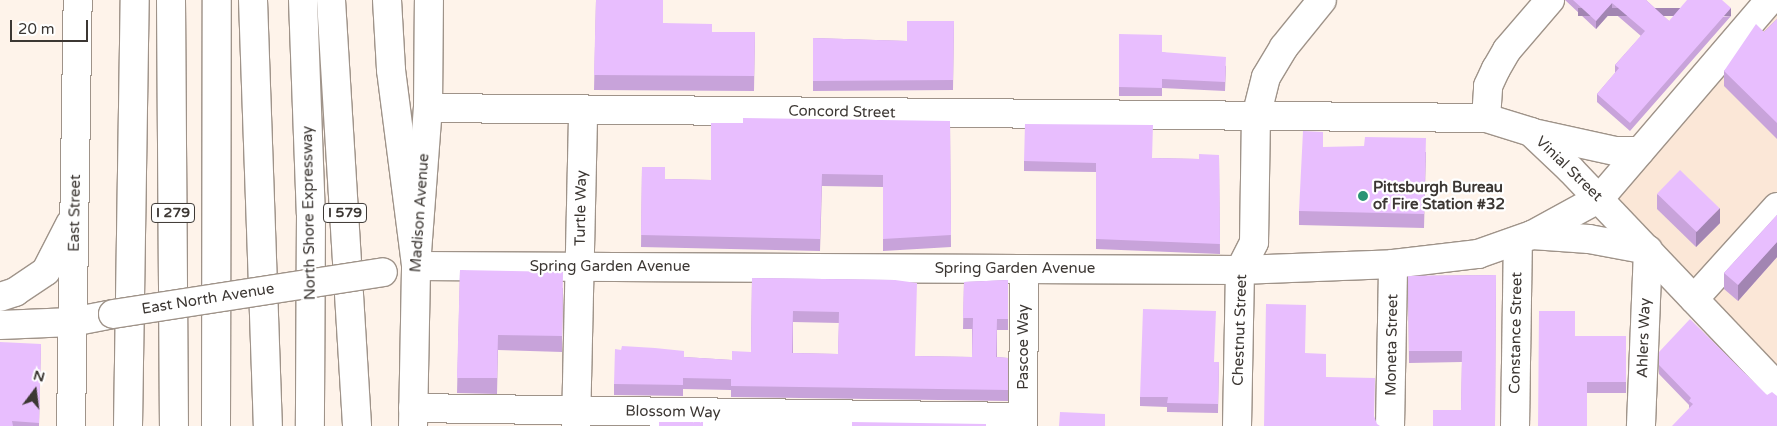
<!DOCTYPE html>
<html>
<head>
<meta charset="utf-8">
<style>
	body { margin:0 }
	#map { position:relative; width:1777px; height:426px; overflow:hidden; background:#fef3ea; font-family:"Varela Round",sans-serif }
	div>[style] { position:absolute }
	.built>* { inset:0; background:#fbe7d7 }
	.roads { filter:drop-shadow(1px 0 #9f9389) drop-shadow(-1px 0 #9f9389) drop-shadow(0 1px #9f9389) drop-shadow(0 -1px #9f9389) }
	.minor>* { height:28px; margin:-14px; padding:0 14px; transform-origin:14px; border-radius:14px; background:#fff }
	.major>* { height:28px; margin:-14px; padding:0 14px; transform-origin:14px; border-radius:14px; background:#fff }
	.highway>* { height:28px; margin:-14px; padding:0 14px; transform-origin:14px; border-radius:14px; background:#fff }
	.bridges { filter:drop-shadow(1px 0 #9f9389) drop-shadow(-1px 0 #9f9389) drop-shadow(0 1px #9f9389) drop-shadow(0 -1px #9f9389) }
	.major-bridge>* { height:28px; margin:-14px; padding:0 14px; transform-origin:14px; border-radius:14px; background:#fff }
	.wall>* { inset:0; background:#c8a3da }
	.shaded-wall>* { inset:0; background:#a285b2; transform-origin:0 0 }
	.building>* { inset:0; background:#e8befe; transform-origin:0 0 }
	.dots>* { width:14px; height:14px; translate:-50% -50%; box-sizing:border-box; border:2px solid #fff; border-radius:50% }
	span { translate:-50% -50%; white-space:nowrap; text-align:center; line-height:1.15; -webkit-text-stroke:4.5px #fff; paint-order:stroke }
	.shield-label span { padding:1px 4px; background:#fff; border:1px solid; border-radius:4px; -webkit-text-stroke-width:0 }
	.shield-label { font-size:14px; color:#3c3733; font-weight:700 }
	.street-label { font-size:15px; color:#3c3733 }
	.poi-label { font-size:15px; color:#3c3733; font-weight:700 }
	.left { translate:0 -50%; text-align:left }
	.north { position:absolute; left:10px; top:366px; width:50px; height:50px; -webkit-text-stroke:4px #fff; paint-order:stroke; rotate:15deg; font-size:14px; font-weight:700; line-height:20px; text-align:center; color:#3c3733 }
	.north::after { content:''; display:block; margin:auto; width:18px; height:22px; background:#3c3733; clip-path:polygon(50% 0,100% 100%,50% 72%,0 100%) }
	.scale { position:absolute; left:10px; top:20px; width:78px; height:22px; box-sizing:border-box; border:2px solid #3c3733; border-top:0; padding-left:6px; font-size:15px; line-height:18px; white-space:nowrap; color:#3c3733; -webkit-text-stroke:4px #fff; paint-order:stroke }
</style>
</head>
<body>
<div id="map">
	<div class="built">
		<div style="clip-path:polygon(1777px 0,1777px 386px,1600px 198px)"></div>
	</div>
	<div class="roads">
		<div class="minor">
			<div style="left:428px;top:108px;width:1058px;rotate:0.54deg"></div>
			<div style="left:1486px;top:118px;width:47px;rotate:17.3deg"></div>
			<div style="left:1531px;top:132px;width:55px;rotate:43.5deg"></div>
			<div style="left:1571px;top:170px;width:298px;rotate:46.4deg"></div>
			<div style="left:1486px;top:118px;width:32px;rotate:-86deg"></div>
			<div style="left:1488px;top:86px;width:19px;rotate:-65deg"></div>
			<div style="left:1496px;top:69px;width:22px;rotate:-60deg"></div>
			<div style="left:1507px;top:50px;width:66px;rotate:-49.3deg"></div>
			<div style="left:1533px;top:133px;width:84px;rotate:12.4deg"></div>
			<div style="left:1615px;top:151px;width:25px"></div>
			<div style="left:1532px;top:235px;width:57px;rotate:4deg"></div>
			<div style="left:1589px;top:239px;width:60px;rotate:10.6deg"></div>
			<div style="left:1648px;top:250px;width:176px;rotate:92.3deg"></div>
			<div style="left:416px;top:266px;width:824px;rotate:0.28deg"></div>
			<div style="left:1240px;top:270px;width:153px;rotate:-2.2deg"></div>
			<div style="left:1393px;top:264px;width:86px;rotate:-6.7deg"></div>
			<div style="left:1478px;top:254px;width:57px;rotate:-19.4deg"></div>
			<div style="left:1532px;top:235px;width:77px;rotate:-28.6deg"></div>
			<div style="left:1600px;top:198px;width:261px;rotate:-49.4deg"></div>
			<div style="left:1694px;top:299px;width:124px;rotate:-47.9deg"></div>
			<div style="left:413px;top:408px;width:610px;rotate:0.85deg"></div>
			<div style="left:576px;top:426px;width:317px;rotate:-88.7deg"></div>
			<div style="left:1023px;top:426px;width:157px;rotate:-89.6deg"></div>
			<div style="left:1237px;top:426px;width:156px;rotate:-88.9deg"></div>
			<div style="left:1240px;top:270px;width:31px;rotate:-63deg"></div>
			<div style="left:1254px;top:242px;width:125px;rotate:-89.1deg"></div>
			<div style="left:1256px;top:117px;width:41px;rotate:-76deg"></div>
			<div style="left:1266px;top:77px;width:35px;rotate:-59deg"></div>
			<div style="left:1284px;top:47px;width:60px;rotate:-51deg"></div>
			<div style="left:1390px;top:426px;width:162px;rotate:-88.9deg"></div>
			<div style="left:1515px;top:426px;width:185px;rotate:-89.1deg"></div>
		</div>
		<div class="major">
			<div style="left:0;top:297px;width:16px;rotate:-18deg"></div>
			<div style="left:15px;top:292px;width:37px;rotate:-34deg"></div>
			<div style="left:46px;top:271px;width:53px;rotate:-62.9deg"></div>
			<div style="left:0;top:325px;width:72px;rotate:-2.4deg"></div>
			<div style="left:72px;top:322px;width:42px;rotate:-11deg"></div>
			<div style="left:71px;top:426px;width:426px;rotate:-89.1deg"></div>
			<div style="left:413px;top:426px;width:160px;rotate:-88.9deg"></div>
			<div style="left:416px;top:266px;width:158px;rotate:-85.7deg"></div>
			<div style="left:428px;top:108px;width:108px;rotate:-89.5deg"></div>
		</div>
		<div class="highway">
			<div style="left:171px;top:0;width:426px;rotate:89.6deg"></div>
			<div style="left:253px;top:0;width:426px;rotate:88deg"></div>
			<div style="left:303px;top:0;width:214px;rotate:87.9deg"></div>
			<div style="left:311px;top:214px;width:212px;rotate:90.3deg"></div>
			<div style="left:331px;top:0;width:427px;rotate:86.5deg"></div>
			<div style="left:387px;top:0;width:70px;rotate:86.7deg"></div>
			<div style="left:391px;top:70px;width:198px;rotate:82.7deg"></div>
			<div style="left:128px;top:426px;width:426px;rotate:-89.1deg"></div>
			<div style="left:216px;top:426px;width:426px;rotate:-89.9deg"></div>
		</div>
	</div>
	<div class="bridges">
		<div class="major-bridge">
			<div style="left:113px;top:314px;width:273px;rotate:-8.8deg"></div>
		</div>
	</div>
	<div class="wall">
		<div style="clip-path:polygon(596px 0,663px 23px,712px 32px,755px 32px,754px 91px,594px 90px)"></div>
		<div style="clip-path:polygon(1565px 0,1646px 0,1669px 21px,1731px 16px,1630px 131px,1597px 102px,1597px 94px,1615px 73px,1615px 65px,1641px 36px,1612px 11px,1596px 29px)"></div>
		<div style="clip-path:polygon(1777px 19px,1777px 139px,1724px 86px,1724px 71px)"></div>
		<div style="clip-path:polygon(954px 21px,953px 90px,813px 91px,813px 38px,907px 41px)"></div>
		<div style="clip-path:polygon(1119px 34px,1162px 52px,1226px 66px,1225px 91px,1162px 88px,1162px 96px,1119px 96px)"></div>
		<div style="clip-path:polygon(950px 121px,951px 247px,883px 251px,883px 187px,822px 186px,820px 251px,641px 247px,642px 167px,665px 179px,711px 180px)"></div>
		<div style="clip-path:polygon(1323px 147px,1426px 152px,1424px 228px,1299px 225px,1299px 211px)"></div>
		<div style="clip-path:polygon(1219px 155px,1220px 254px,1096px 249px,1096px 172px,1024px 171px,1024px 161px,1153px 158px,1199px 159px)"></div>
		<div style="clip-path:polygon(1657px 194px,1720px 223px,1696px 247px,1657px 209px)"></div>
		<div style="clip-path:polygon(1777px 215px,1777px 257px,1738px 301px,1724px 289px,1724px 273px)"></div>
		<div style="clip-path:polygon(460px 270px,563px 288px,562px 352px,498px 350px,497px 394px,457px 393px)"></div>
		<div style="clip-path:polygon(1496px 275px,1495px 426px,1461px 410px,1462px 362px,1409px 363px,1408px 276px)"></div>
		<div style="clip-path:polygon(evenodd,752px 278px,895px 280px,915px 356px,972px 357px,972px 329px,963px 329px,964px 282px,1008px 280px,1008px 330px,997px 330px,997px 357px,1008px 358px,1008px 401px,731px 397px,731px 390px,683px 389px,683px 396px,614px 395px,614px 384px,621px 350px,684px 357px,732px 360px,751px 352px,752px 278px,793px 322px,839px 323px,838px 354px,793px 353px,793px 322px)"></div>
		<div style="clip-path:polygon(1575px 336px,1626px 336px,1626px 393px,1587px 393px)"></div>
		<div style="clip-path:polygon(41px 344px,39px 426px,0 426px)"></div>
		<div style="clip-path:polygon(1659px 352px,1767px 395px,1689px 408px,1689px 405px,1659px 374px)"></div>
		<div style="clip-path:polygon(1215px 362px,1219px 362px,1218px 413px,1167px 412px,1167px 407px,1140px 406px,1140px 397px)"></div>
	</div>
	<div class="shaded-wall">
		<div style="clip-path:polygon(1612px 3px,1612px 11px,1596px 29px,1596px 21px)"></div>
		<div style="left:1731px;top:8px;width:8px;height:153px;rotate:90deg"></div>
		<div style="clip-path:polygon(1720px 208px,1720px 223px,1696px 247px,1696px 231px)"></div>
		<div style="clip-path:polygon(1777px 242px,1777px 257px,1738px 301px,1738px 285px)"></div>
	</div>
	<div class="building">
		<div style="clip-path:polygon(596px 0,663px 0,663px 23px,712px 24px,712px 32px,755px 32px,754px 76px,594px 75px)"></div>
		<div style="clip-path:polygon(1573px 0,1646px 0,1669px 21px,1687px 0,1722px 0,1731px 8px,1630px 123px,1597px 94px,1619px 68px,1615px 65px,1645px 31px,1612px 3px,1596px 21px)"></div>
		<div style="clip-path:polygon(1777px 19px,1777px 123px,1724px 71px,1756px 24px,1764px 32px)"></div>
		<div style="clip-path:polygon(907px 21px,954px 21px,953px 80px,813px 81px,813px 38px,907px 41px)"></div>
		<div style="clip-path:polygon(1119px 34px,1162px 35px,1162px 52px,1226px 57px,1225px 82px,1162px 79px,1162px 88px,1119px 87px)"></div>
		<div style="clip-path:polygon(743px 118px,950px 121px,951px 235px,883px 239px,883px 175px,822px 174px,820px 239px,641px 235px,642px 167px,665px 167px,665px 179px,711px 180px,711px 123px,743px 123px)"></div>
		<div style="clip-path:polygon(1025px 124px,1153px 125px,1152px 158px,1199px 159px,1199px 154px,1219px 155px,1220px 244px,1096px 239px,1096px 163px,1024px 161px)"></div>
		<div style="clip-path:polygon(1303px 131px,1323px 132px,1323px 147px,1364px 146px,1365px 137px,1426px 138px,1424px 214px,1299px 211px)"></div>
		<div style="left:1680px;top:170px;width:55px;height:33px;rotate:44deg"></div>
		<div style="clip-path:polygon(1777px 215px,1777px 242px,1738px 285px,1724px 273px)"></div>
		<div style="clip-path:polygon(460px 270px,563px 272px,562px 336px,498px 335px,497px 378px,457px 378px)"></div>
		<div style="clip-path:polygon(1496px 275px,1495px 426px,1433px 426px,1433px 410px,1461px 410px,1462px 351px,1409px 351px,1408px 276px)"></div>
		<div style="clip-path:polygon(evenodd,752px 278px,895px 280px,917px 283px,915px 356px,972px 357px,973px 318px,963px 318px,964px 282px,1008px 280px,1008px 319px,997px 319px,996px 357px,1008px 358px,1008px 390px,731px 386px,731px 379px,683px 378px,683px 385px,614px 384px,615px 349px,621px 350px,622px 346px,655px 348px,684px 351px,684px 357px,732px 360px,732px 351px,751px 352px,752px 278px,793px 311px,839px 312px,838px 354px,792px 353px,793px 311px)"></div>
		<div style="clip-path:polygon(1266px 304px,1306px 305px,1305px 353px,1326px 354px,1326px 377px,1375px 378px,1374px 416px,1377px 424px,1380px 426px,1264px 426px)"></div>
		<div style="clip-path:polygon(1143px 309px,1216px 311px,1214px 362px,1219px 362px,1218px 404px,1167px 403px,1168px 397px,1140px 397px)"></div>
		<div style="clip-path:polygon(1539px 311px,1575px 311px,1575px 336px,1626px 336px,1626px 382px,1587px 382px,1587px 426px,1538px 426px)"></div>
		<div style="clip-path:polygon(1690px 319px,1767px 395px,1772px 392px,1777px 396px,1777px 426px,1672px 426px,1693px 404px,1689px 401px,1691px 398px,1659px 365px,1659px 352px)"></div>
		<div style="clip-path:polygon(0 342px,41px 344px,39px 423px,12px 421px,13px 426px,0 426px)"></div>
		<div style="clip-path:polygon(1060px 412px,1105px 414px,1105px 426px,1059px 426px)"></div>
		<div style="left:659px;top:422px;width:44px;height:4px"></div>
		<div style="clip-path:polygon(852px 422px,986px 424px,986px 426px,852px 426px)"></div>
	</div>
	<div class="dots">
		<div style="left:1363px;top:196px;background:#299474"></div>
	</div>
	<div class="shield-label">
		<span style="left:173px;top:213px">I 279</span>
		<span style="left:345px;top:213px">I 579</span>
	</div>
	<div class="street-label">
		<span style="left:842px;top:112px;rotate:1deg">Concord Street</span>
		<span style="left:1569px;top:169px;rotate:44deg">Vinial Street</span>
		<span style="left:581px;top:208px;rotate:-89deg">Turtle Way</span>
		<span style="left:75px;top:213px;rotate:-89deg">East Street</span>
		<span style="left:309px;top:213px;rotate:-91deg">North Shore Expressway</span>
		<span style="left:420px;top:213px;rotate:-86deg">Madison Avenue</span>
		<span style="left:610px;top:267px">Spring Garden Avenue</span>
		<span style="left:1015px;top:269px">Spring Garden Avenue</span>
		<span style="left:208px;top:299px;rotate:-9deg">East North Avenue</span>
		<span style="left:1240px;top:330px;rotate:-88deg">Chestnut Street</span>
		<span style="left:1516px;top:333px;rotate:-89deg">Constance Street</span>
		<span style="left:1644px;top:338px;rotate:-88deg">Ahlers Way</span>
		<span style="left:1392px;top:345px;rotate:-89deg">Moneta Street</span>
		<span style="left:1024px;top:347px;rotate:-90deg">Pascoe Way</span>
		<span style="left:673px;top:412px;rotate:1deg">Blossom Way</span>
	</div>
	<div class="poi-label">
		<span class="left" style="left:1373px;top:196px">Pittsburgh Bureau<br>of Fire Station #32</span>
	</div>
	<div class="north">N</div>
	<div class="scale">20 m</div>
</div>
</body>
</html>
